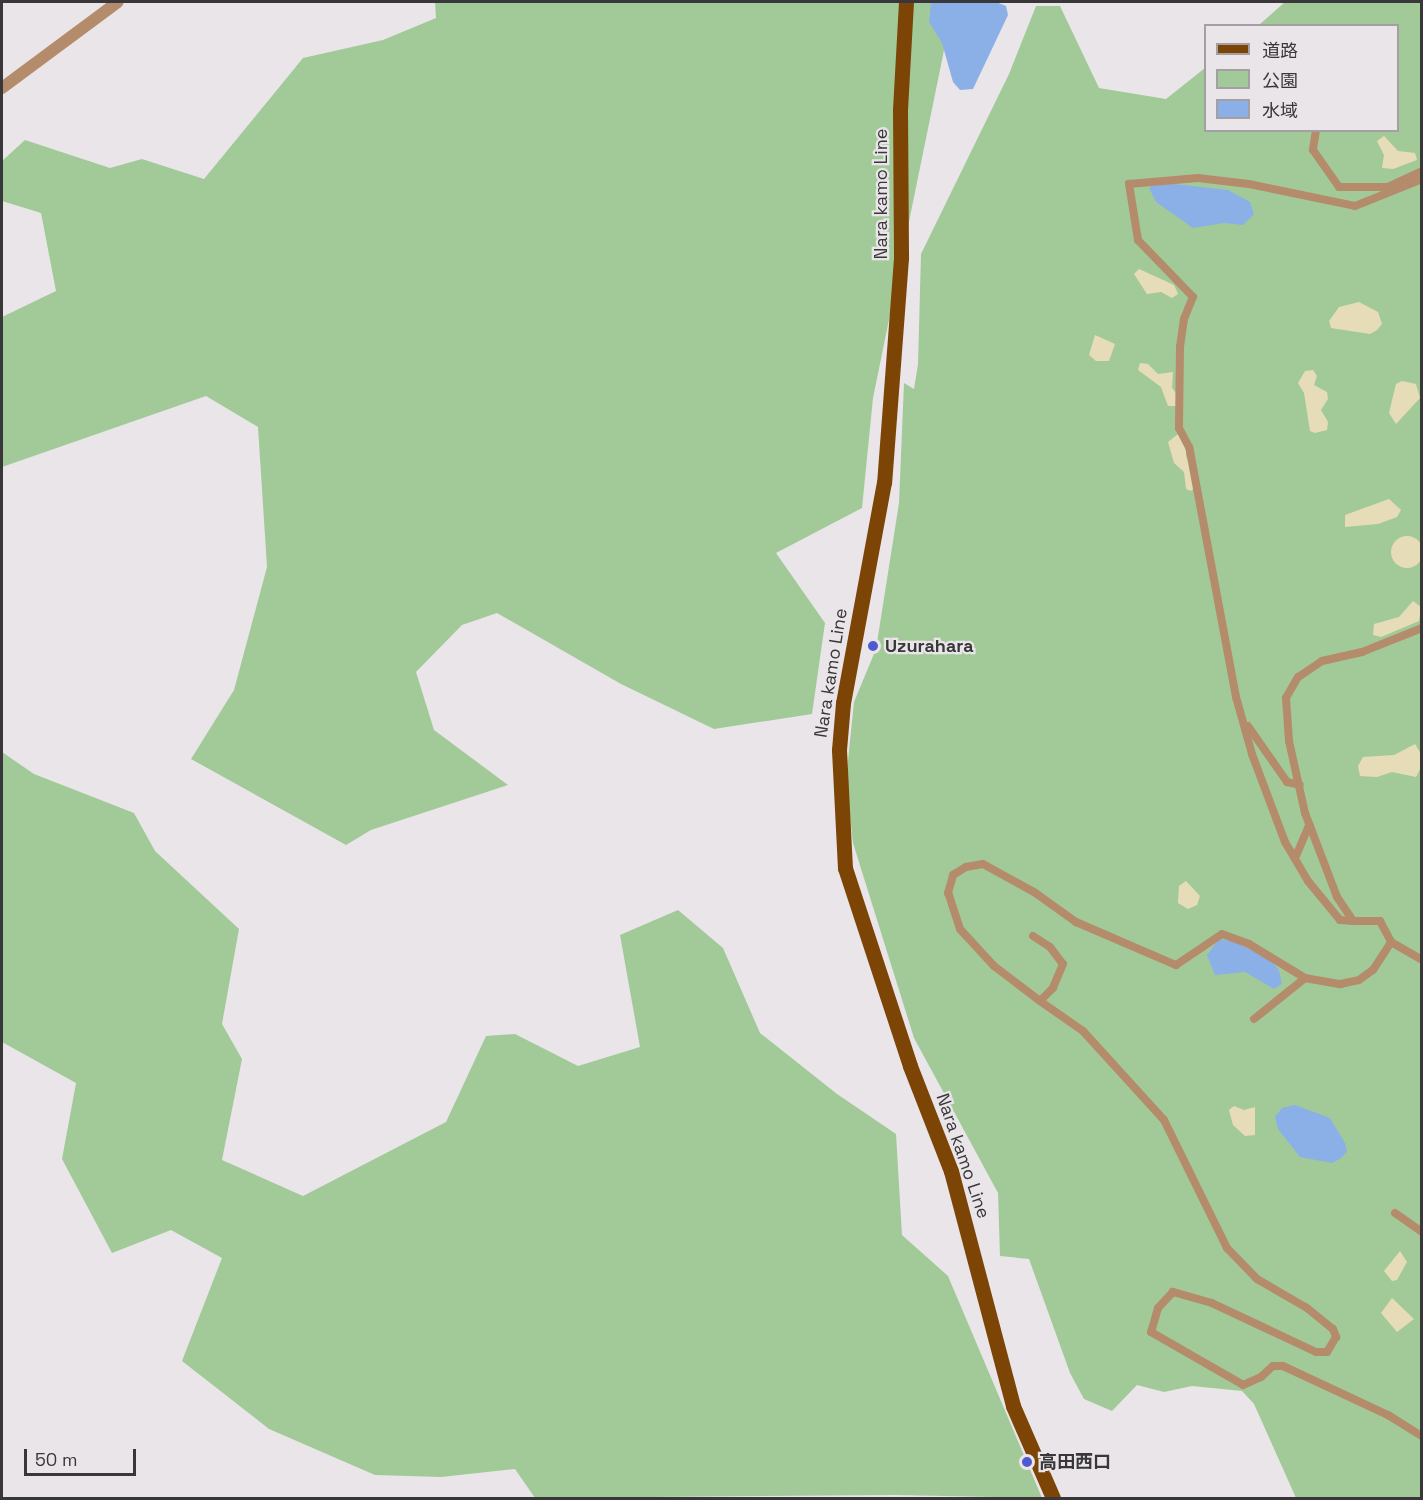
<!DOCTYPE html>
<html>
<head>
<meta charset="utf-8">
<style>
	body { margin:0 }
	#map { position:relative; width:1423px; height:1500px; overflow:hidden; background:#e9e5e9; font-family:"Space Grotesk","Noto Sans JP",sans-serif }
	div>[style] { position:absolute }
	.green>* { inset:0; background:#a2ca99 }
	.sand>* { inset:0; background:#e6ddb8 }
	.round { border-radius:50% }
	.water>* { inset:0; background:#8bafe7 }
	.service>* { height:8px; margin:-4px; padding:0 4px; transform-origin:4px; border-radius:4px; background:#b58c6b }
	.minor>* { height:12px; margin:-6px; padding:0 6px; transform-origin:6px; border-radius:6px; background:#b58c6b }
	.primary>* { height:15px; margin:-7.5px; padding:0 7.5px; transform-origin:7.5px; border-radius:7.5px; background:#7c4405 }
	.dots>* { width:16px; height:16px; translate:-50% -50%; box-sizing:border-box; border:3px solid #e9e5e9; border-radius:50% }
	span { translate:-50% -50%; white-space:nowrap; text-align:center; line-height:1.15; -webkit-text-stroke:4.5px #e9e5e9; paint-order:stroke }
	.street-label { font-size:18px; color:#393739 }
	.poi-label { font-size:18px; color:#393739; font-weight:700 }
	.left { translate:0 -50%; text-align:left }
	.frame { position:absolute; inset:0; border:3px solid #393739; pointer-events:none }
	.legend { position:absolute; left:1204px; top:24px; width:195px; height:108px; box-sizing:border-box; background:#e9e5e9; border:2px solid #a39fa3; margin:0; padding:8px 10px; list-style:none; font-size:18px; color:#393739 }
	.legend li { display:flex; align-items:center; gap:12px; height:30px }
	.legend b { width:30px; border:2px solid #a39fa3 }
	.scale { position:absolute; left:24px; top:1449px; width:112px; height:27px; box-sizing:border-box; border:3px solid #393739; border-top:0; padding-left:8px; font-size:18px; line-height:21px; white-space:nowrap; color:#393739; -webkit-text-stroke:4px #e9e5e9; paint-order:stroke }
</style>
</head>
<body>
<div id="map">
	<div class="green">
		<div style="clip-path:polygon(435px 2px,951px 2px,951px 16px,873px 398px,862px 508px,776px 553px,825px 623px,812px 714px,714px 729px,621px 684px,497px 613px,462px 625px,416px 672px,434px 730px,508px 785px,371px 830px,346px 845px,191px 759px,234px 690px,267px 567px,258px 427px,206px 396px,2px 467px,2px 317px,56px 291px,41px 213px,2px 201px,2px 161px,25px 140px,110px 168px,142px 159px,204px 179px,303px 58px,383px 40px,436px 18px)"></div>
		<div style="clip-path:polygon(1285px 2px,1421px 2px,1421px 1498px,1296px 1498px,1254px 1404px,1242px 1391px,1192px 1386px,1164px 1392px,1137px 1385px,1112px 1411px,1084px 1399px,1070px 1373px,1029px 1259px,1000px 1256px,998px 1193px,914px 1038px,853px 843px,846px 780px,854px 702px,876px 649px,899px 503px,904px 383px,914px 389px,918px 364px,921px 254px,1009px 74px,1036px 6px,1060px 6px,1099px 88px,1166px 99px,1205px 68px,1206px 130px,1398px 130px,1398px 26px,1259px 25px)"></div>
		<div style="clip-path:polygon(2px 752px,34px 774px,134px 813px,155px 851px,239px 929px,222px 1024px,242px 1059px,222px 1160px,303px 1196px,446px 1122px,486px 1036px,515px 1034px,578px 1066px,640px 1047px,620px 935px,678px 910px,723px 948px,760px 1033px,837px 1094px,896px 1134px,902px 1235px,948px 1276px,1042px 1498px,896px 1495px,535px 1498px,515px 1469px,441px 1477px,375px 1475px,269px 1429px,182px 1361px,222px 1258px,171px 1230px,112px 1253px,62px 1159px,76px 1083px,2px 1042px)"></div>
	</div>
	<div class="sand">
		<div style="clip-path:polygon(1384px 136px,1398px 151px,1415px 153px,1417px 160px,1393px 169px,1382px 168px,1384px 155px,1377px 141px)"></div>
		<div style="clip-path:polygon(1139px 269px,1174px 285px,1178px 294px,1172px 298px,1161px 292px,1147px 294px,1134px 274px)"></div>
		<div style="clip-path:polygon(1359px 302px,1378px 312px,1382px 324px,1377px 330px,1370px 334px,1331px 328px,1329px 321px,1339px 307px)"></div>
		<div style="clip-path:polygon(1095px 335px,1115px 344px,1109px 361px,1096px 361px,1089px 355px)"></div>
		<div style="clip-path:polygon(1140px 363px,1148px 364px,1158px 374px,1173px 372px,1172px 388px,1180px 398px,1178px 406px,1168px 406px,1161px 387px,1138px 370px)"></div>
		<div style="clip-path:polygon(1313px 370px,1317px 376px,1314px 385px,1327px 392px,1328px 399px,1321px 410px,1328px 422px,1327px 430px,1315px 433px,1310px 431px,1304px 393px,1298px 383px,1305px 371px)"></div>
		<div style="clip-path:polygon(1402px 381px,1416px 384px,1420px 398px,1396px 424px,1389px 413px,1396px 384px)"></div>
		<div style="clip-path:polygon(1178px 434px,1186px 444px,1186px 456px,1197px 485px,1191px 491px,1186px 489px,1184px 472px,1174px 463px,1168px 442px)"></div>
		<div style="clip-path:polygon(1389px 499px,1401px 510px,1397px 517px,1378px 524px,1345px 527px,1345px 515px)"></div>
		<div class="round" style="left:1391px;top:536px;width:32px;height:32px"></div>
		<div style="clip-path:polygon(1413px 601px,1421px 607px,1419px 621px,1381px 637px,1373px 635px,1374px 624px,1399px 617px)"></div>
		<div style="clip-path:polygon(1415px 744px,1421px 754px,1421px 767px,1416px 777px,1392px 772px,1377px 777px,1360px 776px,1358px 766px,1363px 757px,1394px 755px)"></div>
		<div style="clip-path:polygon(1186px 881px,1200px 896px,1197px 905px,1188px 909px,1178px 903px,1179px 886px)"></div>
		<div style="clip-path:polygon(1234px 1106px,1244px 1110px,1255px 1107px,1255px 1135px,1245px 1136px,1233px 1125px,1229px 1110px)"></div>
		<div style="clip-path:polygon(1400px 1251px,1407px 1262px,1397px 1280px,1392px 1281px,1384px 1271px)"></div>
		<div style="clip-path:polygon(1392px 1298px,1414px 1319px,1397px 1332px,1381px 1313px)"></div>
	</div>
	<div class="water">
		<div style="clip-path:polygon(931px 2px,996px 2px,1006px 6px,1008px 15px,973px 89px,960px 90px,953px 82px,942px 43px,929px 22px)"></div>
		<div style="clip-path:polygon(1156px 182px,1228px 190px,1250px 202px,1254px 214px,1243px 225px,1224px 223px,1193px 228px,1156px 202px,1149px 188px)"></div>
		<div style="clip-path:polygon(1219px 939px,1235px 942px,1269px 959px,1279px 970px,1282px 984px,1274px 989px,1245px 972px,1215px 975px,1207px 955px)"></div>
		<div style="clip-path:polygon(1295px 1105px,1330px 1118px,1345px 1143px,1347px 1152px,1340px 1159px,1332px 1163px,1300px 1157px,1278px 1129px,1275px 1117px,1282px 1108px)"></div>
	</div>
	<div class="service">
		<div style="left:1316px;top:130px;width:20px;rotate:99deg"></div>
		<div style="left:1313px;top:150px;width:45px;rotate:54.9deg"></div>
		<div style="left:1339px;top:187px;width:49px"></div>
		<div style="left:1388px;top:187px;width:38px;rotate:-25deg"></div>
		<div style="left:1422px;top:628px;width:65px;rotate:158.2deg"></div>
		<div style="left:1362px;top:652px;width:41px;rotate:167.3deg"></div>
		<div style="left:1322px;top:661px;width:29px;rotate:146deg"></div>
		<div style="left:1298px;top:677px;width:24px;rotate:120deg"></div>
		<div style="left:1286px;top:698px;width:43px;rotate:86deg"></div>
		<div style="left:1289px;top:741px;width:74px;rotate:77.5deg"></div>
		<div style="left:1305px;top:813px;width:90px;rotate:69.1deg"></div>
		<div style="left:1337px;top:897px;width:29px;rotate:56deg"></div>
		<div style="left:1353px;top:921px;width:27px"></div>
		<div style="left:1380px;top:921px;width:24px;rotate:62deg"></div>
		<div style="left:1391px;top:942px;width:36px;rotate:30deg"></div>
		<div style="left:1248px;top:726px;width:68px;rotate:55.1deg"></div>
		<div style="left:1287px;top:782px;width:13px;rotate:13deg"></div>
		<div style="left:1296px;top:856px;width:34px;rotate:-67deg"></div>
		<div style="left:1353px;top:921px;width:13px;rotate:-176deg"></div>
		<div style="left:1340px;top:920px;width:50px;rotate:-129.4deg"></div>
		<div style="left:1308px;top:881px;width:45px;rotate:-120.5deg"></div>
		<div style="left:1285px;top:842px;width:94px;rotate:-110.6deg"></div>
		<div style="left:1252px;top:754px;width:59px;rotate:-105.7deg"></div>
		<div style="left:1236px;top:697px;width:254px;rotate:-100.6deg"></div>
		<div style="left:1189px;top:447px;width:21px;rotate:-118deg"></div>
		<div style="left:1179px;top:428px;width:81px;rotate:-89.3deg"></div>
		<div style="left:1180px;top:347px;width:28px;rotate:-82deg"></div>
		<div style="left:1184px;top:319px;width:24px;rotate:-68deg"></div>
		<div style="left:1193px;top:297px;width:79px;rotate:-134deg"></div>
		<div style="left:1138px;top:240px;width:57px;rotate:-99.1deg"></div>
		<div style="left:1129px;top:184px;width:69px;rotate:-5deg"></div>
		<div style="left:1198px;top:178px;width:51px;rotate:6.7deg"></div>
		<div style="left:1249px;top:184px;width:108px;rotate:11.7deg"></div>
		<div style="left:1355px;top:206px;width:72px;rotate:-21.9deg"></div>
		<div style="left:1033px;top:936px;width:20px;rotate:33deg"></div>
		<div style="left:1050px;top:947px;width:21px;rotate:53deg"></div>
		<div style="left:1063px;top:964px;width:26px;rotate:113deg"></div>
		<div style="left:1053px;top:988px;width:18px;rotate:135deg"></div>
		<div style="left:1040px;top:1001px;width:52px;rotate:34.9deg"></div>
		<div style="left:1083px;top:1031px;width:120px;rotate:47.7deg"></div>
		<div style="left:1164px;top:1120px;width:143px;rotate:63.8deg"></div>
		<div style="left:1227px;top:1248px;width:43px;rotate:45.9deg"></div>
		<div style="left:1257px;top:1279px;width:58px;rotate:30.1deg"></div>
		<div style="left:1307px;top:1308px;width:33px;rotate:39deg"></div>
		<div style="left:1333px;top:1329px;width:9px;rotate:69deg"></div>
		<div style="left:1336px;top:1337px;width:17px;rotate:121deg"></div>
		<div style="left:1327px;top:1352px;width:11px;rotate:180deg"></div>
		<div style="left:1316px;top:1352px;width:115px;rotate:-154.8deg"></div>
		<div style="left:1212px;top:1303px;width:41px;rotate:-164.2deg"></div>
		<div style="left:1173px;top:1292px;width:22px;rotate:133deg"></div>
		<div style="left:1158px;top:1308px;width:25px;rotate:106deg"></div>
		<div style="left:1151px;top:1332px;width:106px;rotate:29.9deg"></div>
		<div style="left:1243px;top:1385px;width:20px;rotate:-24deg"></div>
		<div style="left:1261px;top:1377px;width:16px;rotate:-43deg"></div>
		<div style="left:1273px;top:1366px;width:10px"></div>
		<div style="left:1283px;top:1366px;width:116px;rotate:25deg"></div>
		<div style="left:1388px;top:1415px;width:40px;rotate:32deg"></div>
		<div style="left:1040px;top:1001px;width:58px;rotate:-142.7deg"></div>
		<div style="left:994px;top:966px;width:50px;rotate:-132.6deg"></div>
		<div style="left:960px;top:929px;width:38px;rotate:-108deg"></div>
		<div style="left:948px;top:893px;width:19px;rotate:-74deg"></div>
		<div style="left:953px;top:875px;width:15px;rotate:-32deg"></div>
		<div style="left:966px;top:867px;width:17px;rotate:-10deg"></div>
		<div style="left:983px;top:864px;width:58px;rotate:28.8deg"></div>
		<div style="left:1034px;top:892px;width:52px;rotate:35.5deg"></div>
		<div style="left:1076px;top:922px;width:109px;rotate:23.3deg"></div>
		<div style="left:1176px;top:965px;width:55px;rotate:-34deg"></div>
		<div style="left:1222px;top:934px;width:29px;rotate:20deg"></div>
		<div style="left:1249px;top:944px;width:66px;rotate:31.3deg"></div>
		<div style="left:1305px;top:978px;width:36px;rotate:10deg"></div>
		<div style="left:1340px;top:984px;width:19px;rotate:-12deg"></div>
		<div style="left:1359px;top:980px;width:17px;rotate:-36deg"></div>
		<div style="left:1373px;top:970px;width:33px;rotate:-57deg"></div>
		<div style="left:1254px;top:1019px;width:65px;rotate:-38.8deg"></div>
		<div style="left:1395px;top:1213px;width:33px;rotate:35deg"></div>
	</div>
	<div class="minor">
		<div style="left:2px;top:88px;width:144px;rotate:-36.6deg"></div>
	</div>
	<div class="primary">
		<div style="left:906px;top:2px;width:108px;rotate:93.2deg"></div>
		<div style="left:900px;top:110px;width:148px;rotate:89.6deg"></div>
		<div style="left:901px;top:258px;width:225px;rotate:94.3deg"></div>
		<div style="left:884px;top:482px;width:225px;rotate:100.5deg"></div>
		<div style="left:843px;top:703px;width:47px;rotate:94.9deg"></div>
		<div style="left:839px;top:750px;width:118px;rotate:87.1deg"></div>
		<div style="left:845px;top:868px;width:208px;rotate:71.8deg"></div>
		<div style="left:910px;top:1066px;width:113px;rotate:68.7deg"></div>
		<div style="left:951px;top:1171px;width:243px;rotate:75.2deg"></div>
		<div style="left:1013px;top:1406px;width:100px;rotate:66.5deg"></div>
	</div>
	<div class="dots">
		<div style="left:873px;top:646px;background:#4e5bd0"></div>
		<div style="left:1027px;top:1462px;background:#4e5bd0"></div>
	</div>
	<div class="street-label">
		<span style="left:881px;top:194px;rotate:-90deg">Nara kamo Line</span>
		<span style="left:831px;top:673px;rotate:-81deg">Nara kamo Line</span>
		<span style="left:963px;top:1156px;rotate:71deg">Nara kamo Line</span>
	</div>
	<div class="poi-label">
		<span class="left" style="left:885px;top:646px">Uzurahara</span>
		<span class="left" style="left:1039px;top:1462px">高田西口</span>
	</div>
	<div class="frame"></div>
	<ul class="legend">
	<li><b style="height:8px;background:#7c4405"></b>道路</li>
	<li><b style="height:16px;background:#a2ca99"></b>公園</li>
	<li><b style="height:16px;background:#8bafe7"></b>水域</li>
	</ul>
	<div class="scale">50 m</div>
</div>
</body>
</html>
